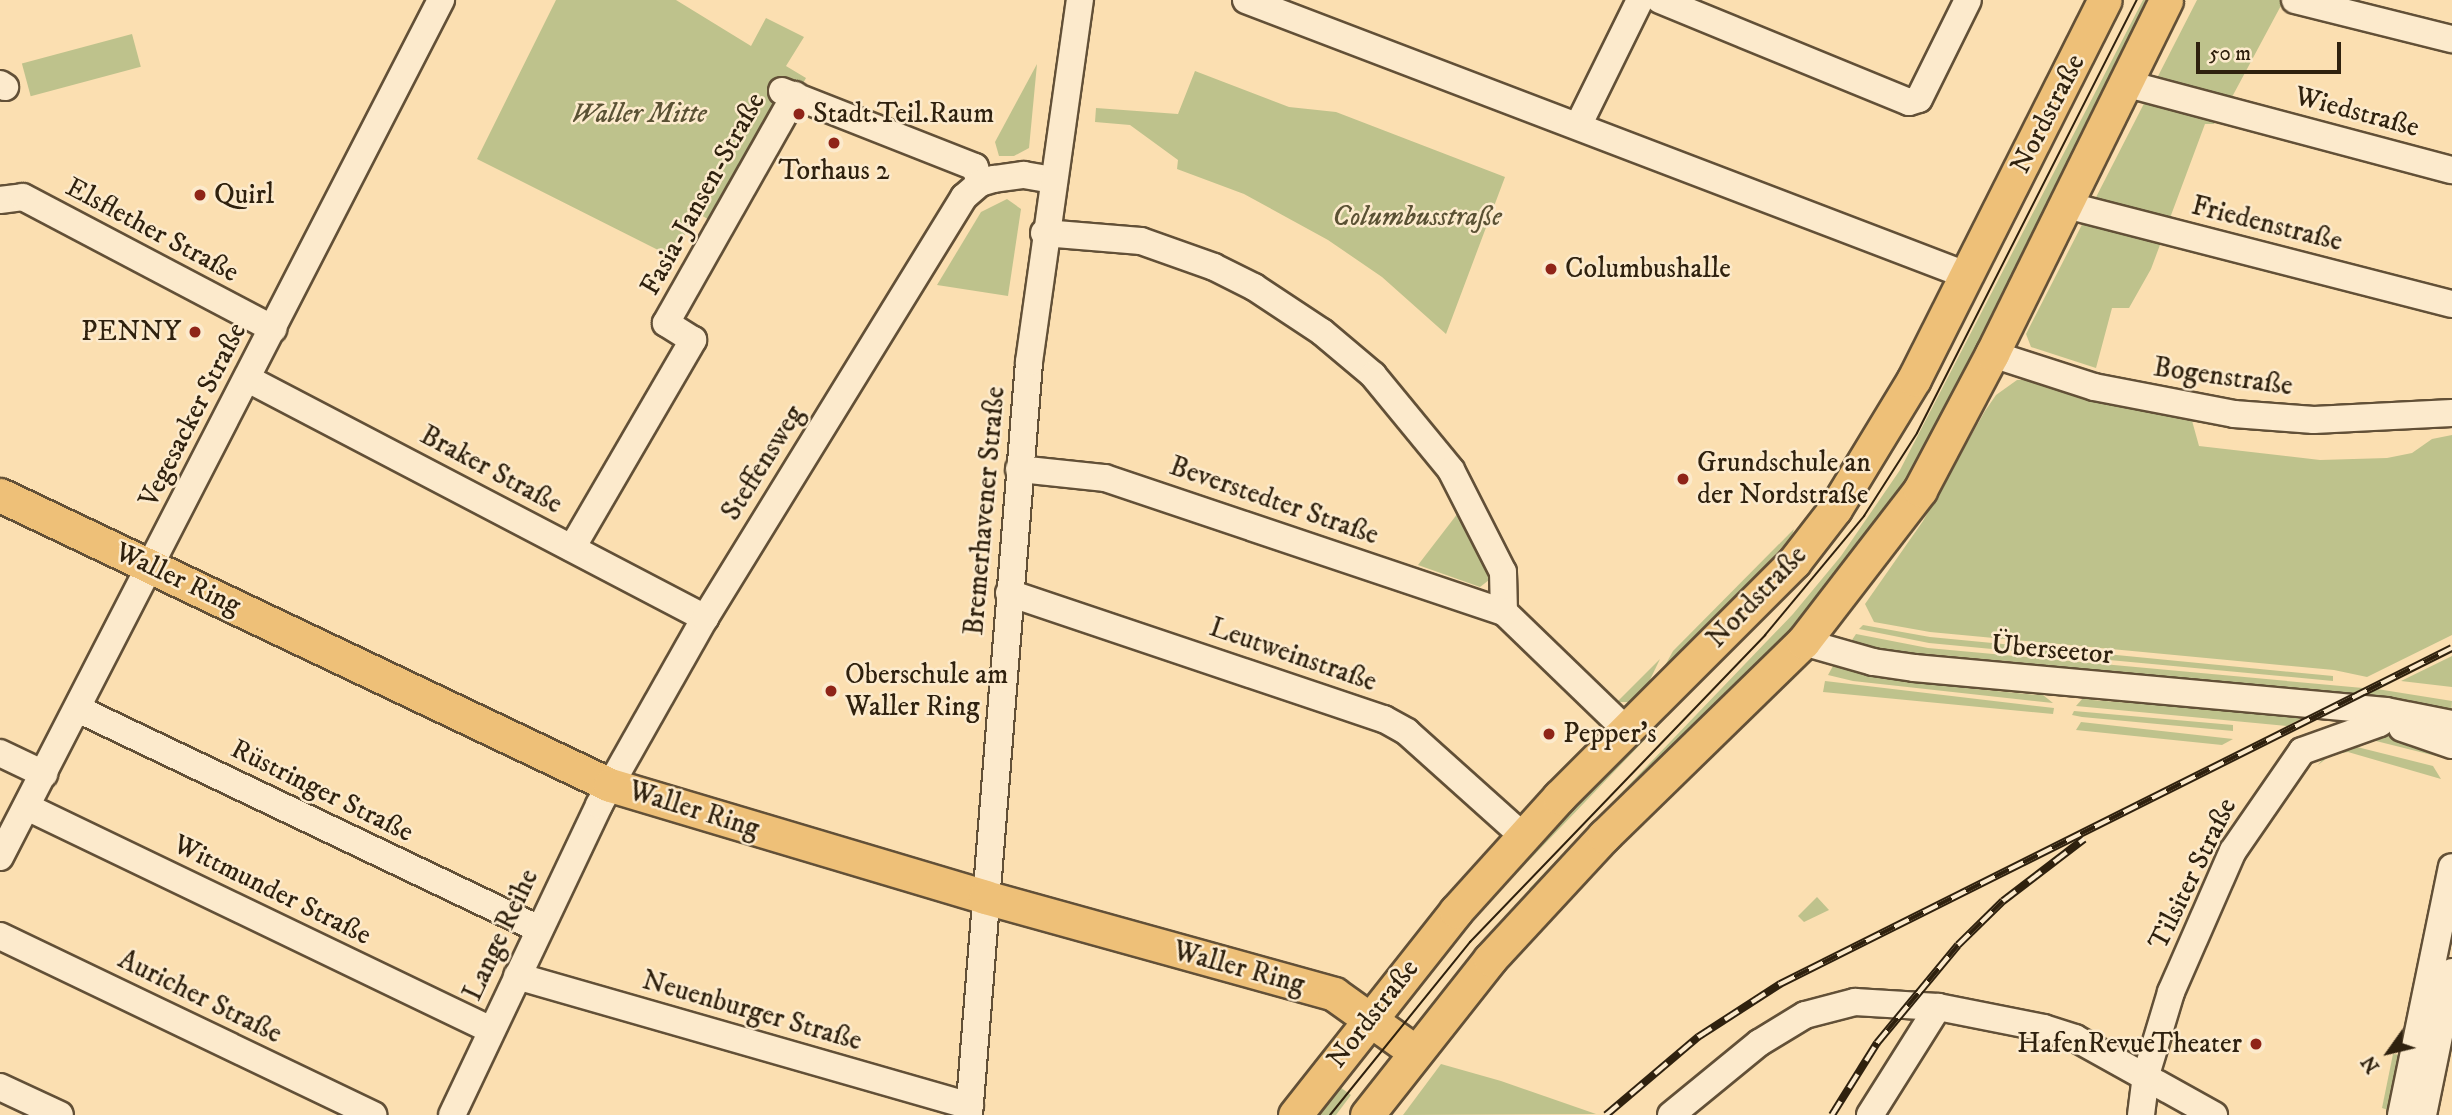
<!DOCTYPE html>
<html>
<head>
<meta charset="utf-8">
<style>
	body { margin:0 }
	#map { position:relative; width:2452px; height:1115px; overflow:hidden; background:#fbdfb1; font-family:"IM FELL DW Pica",serif }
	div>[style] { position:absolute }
	.green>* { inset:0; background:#bec28c; transform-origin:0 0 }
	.roads { filter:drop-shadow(2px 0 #625037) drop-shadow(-2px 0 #625037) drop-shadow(0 2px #625037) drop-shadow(0 -2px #625037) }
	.minor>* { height:26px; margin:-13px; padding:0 13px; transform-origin:13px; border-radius:13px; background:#fceacc }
	.major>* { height:33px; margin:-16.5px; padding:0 16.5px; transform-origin:16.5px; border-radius:16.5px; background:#eec078 }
	.tram>* { height:2px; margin:-1px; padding:0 1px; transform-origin:1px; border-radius:1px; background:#2f210e }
	.rail>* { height:8px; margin-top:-4px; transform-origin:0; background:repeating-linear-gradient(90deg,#fceacc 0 16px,#2f210e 0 32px); box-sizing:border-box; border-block:2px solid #2f210e }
	.dots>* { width:19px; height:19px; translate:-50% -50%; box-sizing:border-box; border:4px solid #fceacc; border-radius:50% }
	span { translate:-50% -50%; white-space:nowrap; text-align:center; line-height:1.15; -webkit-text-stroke:5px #fceacc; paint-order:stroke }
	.street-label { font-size:28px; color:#2f210e }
	.park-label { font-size:28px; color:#5a5134; font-style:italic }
	.poi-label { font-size:28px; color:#2f210e }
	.left { translate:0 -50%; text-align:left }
	.right { translate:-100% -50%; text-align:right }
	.north { position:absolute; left:2354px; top:1017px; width:70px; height:70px; -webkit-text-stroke:5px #fceacc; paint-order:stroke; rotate:236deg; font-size:19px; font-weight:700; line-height:28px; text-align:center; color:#2f210e }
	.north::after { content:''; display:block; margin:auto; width:24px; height:32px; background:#2f210e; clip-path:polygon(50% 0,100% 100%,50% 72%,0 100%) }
	.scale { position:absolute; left:2196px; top:42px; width:145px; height:32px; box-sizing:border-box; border:4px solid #2f210e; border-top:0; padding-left:9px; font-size:21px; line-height:24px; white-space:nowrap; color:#2f210e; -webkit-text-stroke:5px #fceacc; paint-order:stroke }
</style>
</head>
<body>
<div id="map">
	<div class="green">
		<div style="clip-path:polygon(556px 0,676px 0,751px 46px,766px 18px,804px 37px,786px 66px,806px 78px,724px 228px,697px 213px,672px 257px,477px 159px)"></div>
		<div style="clip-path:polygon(2143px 0,2147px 0,2068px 160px,2034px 241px,1890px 511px,1810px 616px,1534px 894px,1529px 889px,1793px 614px,1841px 556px,1900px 470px)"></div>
		<div style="clip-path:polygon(2197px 0,2284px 0,2232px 97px,2214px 124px,2205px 124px,2151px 269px,2129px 308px,2112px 308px,2096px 368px,2031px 347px,2026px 334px)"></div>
		<div style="left:132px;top:34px;width:34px;height:114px;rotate:75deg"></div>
		<div style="clip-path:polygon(1037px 64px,1029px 148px,1014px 156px,999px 156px,995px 142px)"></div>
		<div style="clip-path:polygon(1195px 71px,1289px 107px,1336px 112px,1505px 177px,1446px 334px,1382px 277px,1328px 240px,1244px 194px,1177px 169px,1178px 160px,1130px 125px,1095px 122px,1096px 108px,1178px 114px)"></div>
		<div style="clip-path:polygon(1007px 199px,1021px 209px,1008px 296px,937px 285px,981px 212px)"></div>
		<div style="clip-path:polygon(2014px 213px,1884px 462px,1826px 545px,1778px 601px,1515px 875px,1508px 868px,1776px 596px)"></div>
		<div style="clip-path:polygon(2017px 380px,2038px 380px,2191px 417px,2199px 446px,2320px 460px,2387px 458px,2412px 453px,2432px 439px,2452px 435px,2452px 635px,2367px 677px,2334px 670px,1930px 632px,1874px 622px,1865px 604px,1923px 521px,1985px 411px,1996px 395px)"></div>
		<div style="clip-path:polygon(1458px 513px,1490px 571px,1489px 580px,1480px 587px,1418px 565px)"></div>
		<div style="clip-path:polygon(1794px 529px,1791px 538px,1657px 680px,1673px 651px)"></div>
		<div style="clip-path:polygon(1863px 625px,1930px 637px,2333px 676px,2333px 681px,1929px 643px,1859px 629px)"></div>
		<div style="clip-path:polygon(1856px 634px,1928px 648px,2363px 688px,2342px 699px,2293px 695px,2293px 688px,1928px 654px,1927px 661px,1863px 650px,1850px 643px)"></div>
		<div style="clip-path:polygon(2452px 656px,2452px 687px,2401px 681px)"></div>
		<div style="clip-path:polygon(1660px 659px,1647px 686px,1629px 702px,1617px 702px)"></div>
		<div style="clip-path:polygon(1833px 666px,1927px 680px,1927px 684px,2037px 695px,2038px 691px,2053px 703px,1853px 681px,1828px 675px)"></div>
		<div style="clip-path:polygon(1825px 681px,2054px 708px,2053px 714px,1823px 692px)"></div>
		<div style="clip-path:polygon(2377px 689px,2452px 701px,2451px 717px,2354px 700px)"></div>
		<div style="clip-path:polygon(2092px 696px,2092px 700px,2306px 716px,2287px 726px,2076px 706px,2083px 698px)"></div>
		<div style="clip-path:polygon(2074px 711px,2233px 725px,2233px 731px,2082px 717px,2072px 715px)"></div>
		<div style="clip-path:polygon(2081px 722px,2233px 739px,2222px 745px,2076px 730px)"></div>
		<div style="clip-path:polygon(2396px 732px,2446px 750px,2444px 758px,2364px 738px)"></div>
		<div style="clip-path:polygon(2349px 745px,2433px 766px,2441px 779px,2348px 752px,2331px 755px,2318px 765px,2330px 750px)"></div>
		<div style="clip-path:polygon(1817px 897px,1829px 910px,1804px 922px,1798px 916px)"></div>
		<div style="clip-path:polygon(2393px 1054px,2401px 1055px,2388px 1110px,2382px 1108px)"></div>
		<div style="clip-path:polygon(1441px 1064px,1501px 1081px,1596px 1114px,1403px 1115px)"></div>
		<div style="clip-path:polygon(1337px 1085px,1351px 1095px,1336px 1115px,1315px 1115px)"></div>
	</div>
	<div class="roads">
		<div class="minor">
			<div style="left:1246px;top:0;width:771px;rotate:20.9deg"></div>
			<div style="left:1660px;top:0;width:269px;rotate:22.3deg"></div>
			<div style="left:1909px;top:102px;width:10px;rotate:-17deg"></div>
			<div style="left:1919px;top:99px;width:110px;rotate:-63.7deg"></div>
			<div style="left:2295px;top:0;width:162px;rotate:14deg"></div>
			<div style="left:2124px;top:83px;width:339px;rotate:14.9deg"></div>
			<div style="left:0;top:84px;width:6px;rotate:31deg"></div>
			<div style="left:782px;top:91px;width:207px;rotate:21.5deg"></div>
			<div style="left:975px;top:167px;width:17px;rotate:73deg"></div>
			<div style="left:1578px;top:126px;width:140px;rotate:-63.8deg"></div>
			<div style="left:0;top:200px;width:23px;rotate:-7deg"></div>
			<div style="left:23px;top:197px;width:283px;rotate:27.8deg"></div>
			<div style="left:2066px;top:205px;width:398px;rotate:14.4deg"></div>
			<div style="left:1044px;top:233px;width:97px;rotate:4.7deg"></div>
			<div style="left:1141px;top:241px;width:77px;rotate:19.6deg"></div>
			<div style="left:1214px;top:267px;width:45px;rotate:26.6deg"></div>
			<div style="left:1254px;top:287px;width:82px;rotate:33.5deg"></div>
			<div style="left:1322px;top:332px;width:67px;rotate:40.1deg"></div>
			<div style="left:1373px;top:375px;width:123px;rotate:50.6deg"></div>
			<div style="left:1451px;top:470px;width:114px;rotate:63deg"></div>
			<div style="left:1503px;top:572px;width:40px;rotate:88.6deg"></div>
			<div style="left:1504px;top:612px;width:170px;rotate:44deg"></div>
			<div style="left:1992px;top:354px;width:107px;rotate:17.9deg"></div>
			<div style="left:2094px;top:387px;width:143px;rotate:10.9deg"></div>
			<div style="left:2234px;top:414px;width:80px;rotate:4.3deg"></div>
			<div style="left:2314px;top:420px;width:138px;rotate:-2.9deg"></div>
			<div style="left:248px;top:379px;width:516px;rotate:27.61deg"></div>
			<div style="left:1019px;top:469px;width:86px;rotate:6deg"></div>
			<div style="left:1105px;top:478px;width:421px;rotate:18.6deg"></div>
			<div style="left:572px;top:548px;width:241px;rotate:-59.8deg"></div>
			<div style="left:693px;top:340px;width:32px;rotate:-148deg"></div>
			<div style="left:666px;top:323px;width:262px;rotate:-60.5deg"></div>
			<div style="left:1009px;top:593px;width:396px;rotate:18.6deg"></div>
			<div style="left:1384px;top:719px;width:26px;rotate:29deg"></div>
			<div style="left:1407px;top:732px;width:156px;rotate:41.9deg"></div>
			<div style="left:1803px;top:642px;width:73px;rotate:15.9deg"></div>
			<div style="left:1873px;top:662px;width:41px;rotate:8.3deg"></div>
			<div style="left:1914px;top:668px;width:474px;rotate:5.2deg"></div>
			<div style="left:2386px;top:711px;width:67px;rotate:11.1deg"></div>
			<div style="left:78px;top:709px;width:511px;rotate:25.51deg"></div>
			<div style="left:2402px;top:728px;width:53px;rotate:18.8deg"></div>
			<div style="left:0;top:753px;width:49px;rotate:25.5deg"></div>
			<div style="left:27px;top:807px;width:515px;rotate:25.67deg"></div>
			<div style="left:0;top:857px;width:964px;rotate:-62.77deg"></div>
			<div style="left:0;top:936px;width:414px;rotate:25.6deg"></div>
			<div style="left:517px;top:976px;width:471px;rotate:16deg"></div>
			<div style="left:0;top:1087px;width:66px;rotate:25deg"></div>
			<div style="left:452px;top:1115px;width:343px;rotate:-64.6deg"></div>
			<div style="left:599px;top:805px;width:215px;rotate:-60.5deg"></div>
			<div style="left:705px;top:618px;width:494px;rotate:-58.4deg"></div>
			<div style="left:964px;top:197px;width:21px;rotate:-41deg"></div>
			<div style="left:980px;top:183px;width:15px;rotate:-16deg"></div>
			<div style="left:994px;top:179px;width:30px;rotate:-8deg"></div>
			<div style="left:1024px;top:175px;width:29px;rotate:10deg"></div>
			<div style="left:969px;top:1115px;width:755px;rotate:-85.44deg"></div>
			<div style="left:1029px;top:362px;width:366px;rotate:-82deg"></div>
			<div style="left:1671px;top:1115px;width:114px;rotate:-39.3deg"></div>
			<div style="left:1759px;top:1043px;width:54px;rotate:-31.3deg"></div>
			<div style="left:1805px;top:1015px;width:52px;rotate:-14.6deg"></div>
			<div style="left:1855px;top:1002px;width:83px;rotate:3.4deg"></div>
			<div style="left:1938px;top:1007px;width:108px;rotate:11.2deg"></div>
			<div style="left:2044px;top:1028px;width:33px;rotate:18deg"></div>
			<div style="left:2075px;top:1038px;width:159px;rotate:29deg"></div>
			<div style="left:1870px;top:1115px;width:128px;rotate:-57.8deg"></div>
			<div style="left:2141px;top:1115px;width:40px;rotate:-82.9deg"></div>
			<div style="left:2146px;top:1075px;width:87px;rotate:-73.2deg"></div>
			<div style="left:2171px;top:992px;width:154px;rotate:-66.3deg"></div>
			<div style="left:2233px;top:851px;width:121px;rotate:-55.4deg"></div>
			<div style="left:2302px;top:751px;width:83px;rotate:-19.7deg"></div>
			<div style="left:2401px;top:1115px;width:253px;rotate:-78.4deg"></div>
			<div style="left:2423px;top:1115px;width:146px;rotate:-78.5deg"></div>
		</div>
		<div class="major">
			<div style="left:0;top:495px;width:675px;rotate:25.43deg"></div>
			<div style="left:610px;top:785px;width:391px;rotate:16.6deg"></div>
			<div style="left:985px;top:897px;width:362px;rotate:15.5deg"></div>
			<div style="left:1334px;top:994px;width:98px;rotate:35.5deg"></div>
			<div style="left:1295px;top:1115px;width:260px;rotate:-51.7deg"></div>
			<div style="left:1456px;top:911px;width:154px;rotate:-47.9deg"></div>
			<div style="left:1559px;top:797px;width:332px;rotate:-45deg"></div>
			<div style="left:1794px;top:562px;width:67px;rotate:-52.3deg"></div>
			<div style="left:1835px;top:509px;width:152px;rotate:-58.7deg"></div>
			<div style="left:1914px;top:379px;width:424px;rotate:-63.3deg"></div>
			<div style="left:1367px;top:1115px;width:199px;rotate:-51.7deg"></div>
			<div style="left:1490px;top:959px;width:168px;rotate:-47.2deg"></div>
			<div style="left:1604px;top:836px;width:278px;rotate:-44.3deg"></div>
			<div style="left:1803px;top:642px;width:192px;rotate:-52.4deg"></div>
			<div style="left:1920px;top:490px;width:154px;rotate:-62.1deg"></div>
			<div style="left:1992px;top:354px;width:394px;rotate:-63.8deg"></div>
		</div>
	</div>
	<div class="tram">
		<div style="left:1330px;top:1115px;width:223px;rotate:-51deg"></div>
		<div style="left:1470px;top:942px;width:426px;rotate:-46.1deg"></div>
		<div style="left:1765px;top:635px;width:155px;rotate:-50.2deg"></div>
		<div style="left:1864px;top:516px;width:98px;rotate:-57.4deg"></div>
		<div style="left:1917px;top:433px;width:486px;rotate:-63.1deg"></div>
	</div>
	<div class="rail">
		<div style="left:1606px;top:1115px;width:121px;rotate:-40.3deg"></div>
		<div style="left:1698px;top:1037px;width:98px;rotate:-32.9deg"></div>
		<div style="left:1780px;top:984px;width:751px;rotate:-26.57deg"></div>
		<div style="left:1832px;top:1115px;width:85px;rotate:-58deg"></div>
		<div style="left:1877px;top:1043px;width:127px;rotate:-50.4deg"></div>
		<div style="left:1958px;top:945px;width:63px;rotate:-44.4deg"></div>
		<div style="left:2003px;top:901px;width:102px;rotate:-37.4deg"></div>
	</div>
	<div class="dots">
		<div style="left:799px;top:114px;background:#8f2418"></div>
		<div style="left:834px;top:143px;background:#8f2418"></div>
		<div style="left:200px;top:195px;background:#8f2418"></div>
		<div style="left:1551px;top:269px;background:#8f2418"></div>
		<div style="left:195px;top:332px;background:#8f2418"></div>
		<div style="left:1683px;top:479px;background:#8f2418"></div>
		<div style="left:831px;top:691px;background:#8f2418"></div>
		<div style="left:1549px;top:734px;background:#8f2418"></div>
		<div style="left:2256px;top:1044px;background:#8f2418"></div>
	</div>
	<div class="street-label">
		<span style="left:2357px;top:112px;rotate:15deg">Wiedstraße</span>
		<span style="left:2048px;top:114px;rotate:-63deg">Nordstraße</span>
		<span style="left:703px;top:194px;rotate:-61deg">Fasia-Jansen-Straße</span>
		<span style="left:2267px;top:224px;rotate:14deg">Friedenstraße</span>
		<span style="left:152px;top:230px;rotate:28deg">Elsflether Straße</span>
		<span style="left:2223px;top:377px;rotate:8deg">Bogenstraße</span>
		<span style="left:193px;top:415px;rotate:-63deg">Vegesacker Straße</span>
		<span style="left:763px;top:463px;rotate:-58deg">Steffensweg</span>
		<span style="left:491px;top:470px;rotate:28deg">Braker Straße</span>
		<span style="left:1274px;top:501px;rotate:19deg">Beverstedter Straße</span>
		<span style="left:985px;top:511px;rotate:-85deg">Bremerhavener Straße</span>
		<span style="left:178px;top:579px;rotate:25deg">Waller Ring</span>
		<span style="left:1757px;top:597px;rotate:-46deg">Nordstraße</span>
		<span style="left:2052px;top:650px;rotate:5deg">Überseetor</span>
		<span style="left:1293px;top:655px;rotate:19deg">Leutweinstraße</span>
		<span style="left:322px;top:791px;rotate:26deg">Rüstringer Straße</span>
		<span style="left:694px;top:810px;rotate:17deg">Waller Ring</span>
		<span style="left:2193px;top:874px;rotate:-64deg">Tilsiter Straße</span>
		<span style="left:272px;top:890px;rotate:26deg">Wittmunder Straße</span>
		<span style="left:501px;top:935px;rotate:-65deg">Lange Reihe</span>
		<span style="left:1239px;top:968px;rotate:15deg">Waller Ring</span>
		<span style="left:200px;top:997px;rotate:26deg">Auricher Straße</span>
		<span style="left:752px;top:1011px;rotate:16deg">Neuenburger Straße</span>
		<span style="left:1373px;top:1014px;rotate:-52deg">Nordstraße</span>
	</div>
	<div class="park-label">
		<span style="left:639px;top:114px">Waller Mitte</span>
		<span style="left:1417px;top:217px">Columbusstraße</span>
	</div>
	<div class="poi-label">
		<span class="left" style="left:813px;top:114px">Stadt.Teil.Raum</span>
		<span style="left:834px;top:171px">Torhaus 2</span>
		<span class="left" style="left:214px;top:195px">Quirl</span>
		<span class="left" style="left:1565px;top:269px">Columbushalle</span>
		<span class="right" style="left:181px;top:332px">PENNY</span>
		<span class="left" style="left:1697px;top:479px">Grundschule an<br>der Nordstraße</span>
		<span class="left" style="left:845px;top:691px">Oberschule am<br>Waller Ring</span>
		<span class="left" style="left:1563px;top:734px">Pepper's</span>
		<span class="right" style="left:2242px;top:1044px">HafenRevueTheater</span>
	</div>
	<div class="north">N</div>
	<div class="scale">50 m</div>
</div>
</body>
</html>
